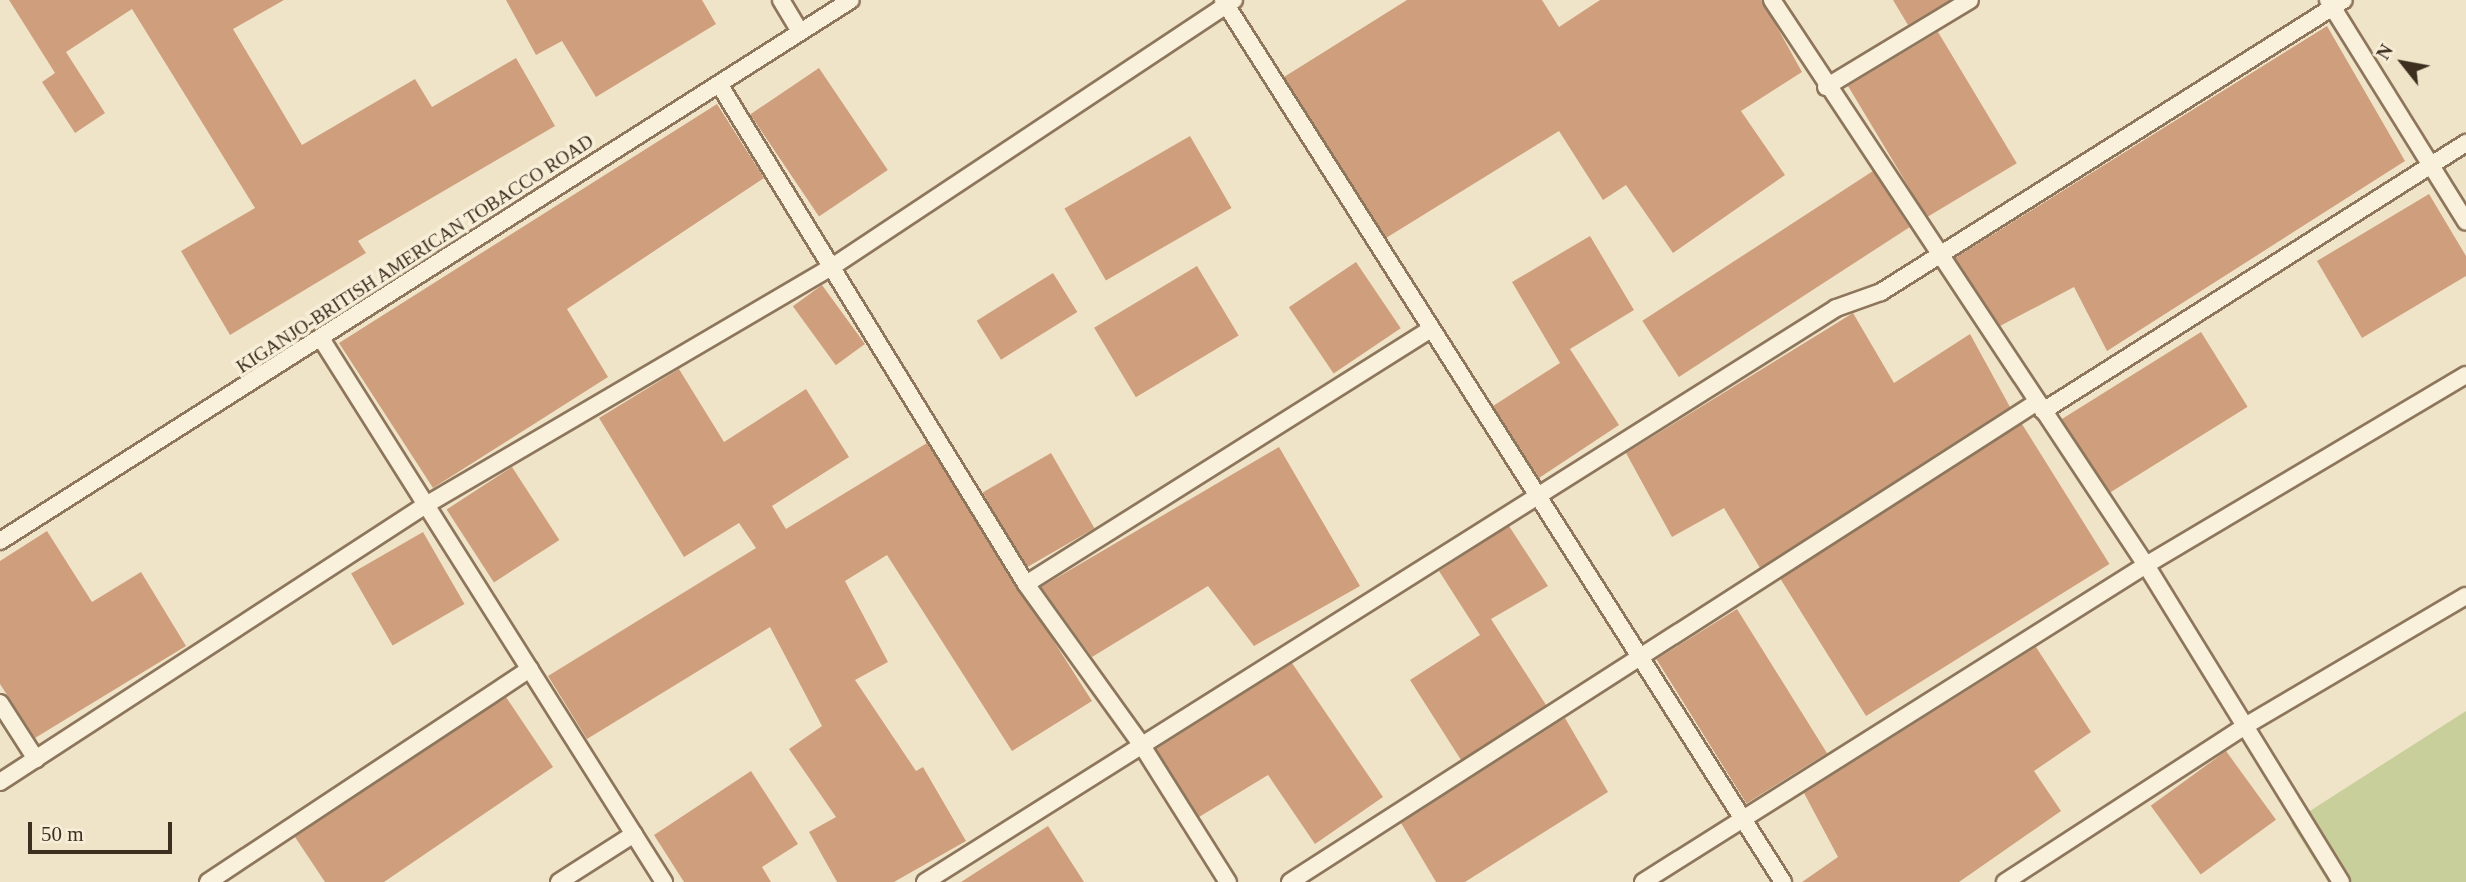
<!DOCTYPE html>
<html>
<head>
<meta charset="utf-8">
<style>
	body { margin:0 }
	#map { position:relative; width:2466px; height:882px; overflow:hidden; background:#f0e4c8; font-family:"Times New Roman",serif }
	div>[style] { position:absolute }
	.green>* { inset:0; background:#c9cf9b }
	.building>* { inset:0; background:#cf9f7d; transform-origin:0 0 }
	.roads { filter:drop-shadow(2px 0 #8d765c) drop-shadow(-2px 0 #8d765c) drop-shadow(0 2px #8d765c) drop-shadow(0 -2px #8d765c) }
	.street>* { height:16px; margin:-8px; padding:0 8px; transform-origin:8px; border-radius:8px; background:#faf1dc }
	span { translate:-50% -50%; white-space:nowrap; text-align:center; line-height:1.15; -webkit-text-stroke:7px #f7eed8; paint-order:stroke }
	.street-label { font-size:19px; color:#3d2e20 }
	.north { position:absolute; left:2368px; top:28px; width:70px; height:70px; -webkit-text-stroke:5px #f7eed8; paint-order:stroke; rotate:301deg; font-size:19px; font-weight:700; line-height:28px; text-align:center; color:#3d2e20 }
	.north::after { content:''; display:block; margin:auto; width:24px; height:32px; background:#3d2e20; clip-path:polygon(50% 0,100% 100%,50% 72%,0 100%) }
	.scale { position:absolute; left:28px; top:822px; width:144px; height:32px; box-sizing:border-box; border:4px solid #3d2e20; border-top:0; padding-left:9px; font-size:21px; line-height:24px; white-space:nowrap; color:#3d2e20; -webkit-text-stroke:5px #f7eed8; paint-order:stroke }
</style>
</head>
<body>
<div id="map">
	<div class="green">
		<div style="clip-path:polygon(2466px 711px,2466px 882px,2328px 882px,2291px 823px)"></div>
	</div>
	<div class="building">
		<div style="clip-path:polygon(9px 0,284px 0,233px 29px,302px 145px,415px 79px,432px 107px,516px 58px,555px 126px,358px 241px,366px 253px,230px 335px,181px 251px,255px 208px,132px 9px,66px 52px,105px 113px,75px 133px,42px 82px,55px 73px)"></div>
		<div style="clip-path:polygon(506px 0,702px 0,716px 24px,596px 97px,562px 41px,536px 55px)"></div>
		<div style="clip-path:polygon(1407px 0,1542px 0,1559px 27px,1600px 0,1762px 0,1802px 72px,1741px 111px,1785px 175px,1673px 253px,1626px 185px,1603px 200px,1559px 131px,1386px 238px,1284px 77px)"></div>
		<div style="clip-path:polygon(1893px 0,1950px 0,1908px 25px)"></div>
		<div style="clip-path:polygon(2327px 26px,2405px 161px,2107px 351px,2074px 287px,2000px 326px,1955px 258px)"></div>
		<div style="left:1938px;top:32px;width:153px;height:105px;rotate:59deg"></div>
		<div style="left:819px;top:68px;width:123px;height:83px;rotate:56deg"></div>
		<div style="clip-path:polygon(717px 104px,764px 178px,567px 309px,608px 377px,433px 488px,339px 343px)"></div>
		<div style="left:1190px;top:136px;width:83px;height:145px;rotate:60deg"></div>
		<div style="left:1873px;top:171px;width:67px;height:275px;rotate:57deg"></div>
		<div style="clip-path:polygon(2429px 194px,2466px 256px,2466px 276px,2362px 338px,2317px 261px)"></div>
		<div style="clip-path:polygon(1590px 236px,1634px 310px,1570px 349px,1619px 425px,1539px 478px,1493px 406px,1560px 363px,1512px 282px)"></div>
		<div style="left:1356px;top:262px;width:80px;height:81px;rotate:56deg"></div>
		<div style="left:1197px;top:266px;width:81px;height:120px;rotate:59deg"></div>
		<div style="left:1053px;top:273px;width:46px;height:90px;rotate:58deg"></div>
		<div style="left:822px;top:285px;width:73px;height:36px;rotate:54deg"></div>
		<div style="clip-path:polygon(1853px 313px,1894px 383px,1970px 334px,2010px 407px,1760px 568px,1724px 508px,1672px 537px,1626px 453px)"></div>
		<div style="left:2201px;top:332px;width:88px;height:164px;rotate:58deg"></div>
		<div style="clip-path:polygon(679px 369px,724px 442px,806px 389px,849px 457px,772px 506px,786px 529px,927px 443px,1092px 701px,1012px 751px,887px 555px,845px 581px,888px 662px,855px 680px,916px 771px,923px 767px,966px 841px,894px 882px,837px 882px,809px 832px,836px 817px,789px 749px,822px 726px,770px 627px,587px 739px,548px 676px,756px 548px,739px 523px,684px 557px,599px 418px)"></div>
		<div style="left:2022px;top:424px;width:165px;height:287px;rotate:58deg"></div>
		<div style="clip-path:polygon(1279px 447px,1360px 586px,1254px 646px,1208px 586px,1092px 657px,1041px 587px)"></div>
		<div style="left:1051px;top:453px;width:87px;height:79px;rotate:60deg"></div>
		<div style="left:512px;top:467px;width:87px;height:78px;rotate:57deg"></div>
		<div style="clip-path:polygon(1509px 526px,1548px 586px,1491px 619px,1546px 705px,1461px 760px,1410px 680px,1480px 635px,1439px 571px)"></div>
		<div style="clip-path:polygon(47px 531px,92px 602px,141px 572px,186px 646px,35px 738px,0 684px,0 561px)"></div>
		<div style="left:423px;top:532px;width:83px;height:83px;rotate:60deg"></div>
		<div style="left:1737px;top:609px;width:170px;height:95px;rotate:58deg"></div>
		<div style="clip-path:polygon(2036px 647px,2091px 732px,2034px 771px,2061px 811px,1959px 882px,1802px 882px,1838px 857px,1804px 793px)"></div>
		<div style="clip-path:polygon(1292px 663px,1383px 797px,1315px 844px,1268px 775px,1199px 817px,1156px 749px)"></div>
		<div style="clip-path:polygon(506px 697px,553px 767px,384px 882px,325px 882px,295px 837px)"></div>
		<div style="clip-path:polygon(1565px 718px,1608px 792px,1465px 882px,1436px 882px,1401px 823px)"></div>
		<div style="left:2226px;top:751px;width:85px;height:93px;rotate:54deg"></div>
		<div style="clip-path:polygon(751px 771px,798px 844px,762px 867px,771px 882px,684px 882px,654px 835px)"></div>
		<div style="clip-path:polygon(1048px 826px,1084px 882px,961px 882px)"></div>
	</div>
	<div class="roads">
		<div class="street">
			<div style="left:781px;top:0;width:37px;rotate:59deg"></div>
			<div style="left:1223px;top:0;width:1045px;rotate:57.59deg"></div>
			<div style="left:1772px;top:0;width:678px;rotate:56.5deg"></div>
			<div style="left:2146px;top:565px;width:372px;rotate:58.4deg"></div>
			<div style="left:2328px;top:0;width:261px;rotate:58.1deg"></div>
			<div style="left:719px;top:84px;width:587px;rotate:58.45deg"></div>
			<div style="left:1026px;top:584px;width:197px;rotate:54.3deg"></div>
			<div style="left:1141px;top:744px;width:163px;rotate:57.8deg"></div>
			<div style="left:1826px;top:87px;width:168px;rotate:-31.1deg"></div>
			<div style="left:322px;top:340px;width:641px;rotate:57.75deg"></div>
			<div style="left:2043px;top:411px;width:501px;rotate:-32.36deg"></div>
			<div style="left:0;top:541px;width:1008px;rotate:-32.45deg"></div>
			<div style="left:1026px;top:584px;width:479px;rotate:-32.2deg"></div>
			<div style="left:0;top:703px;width:67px;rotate:57.3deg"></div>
			<div style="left:0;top:782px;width:506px;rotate:-33.06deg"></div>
			<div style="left:424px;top:506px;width:476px;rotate:-30.4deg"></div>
			<div style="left:835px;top:265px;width:479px;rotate:-33.6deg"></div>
			<div style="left:208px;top:882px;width:386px;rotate:-33.5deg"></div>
			<div style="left:559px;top:882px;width:89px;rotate:-32.6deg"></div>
			<div style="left:925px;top:882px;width:1077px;rotate:-32.21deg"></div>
			<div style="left:1836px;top:308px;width:48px;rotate:-19.6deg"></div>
			<div style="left:1881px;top:292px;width:547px;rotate:-32.24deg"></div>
			<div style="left:1290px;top:882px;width:888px;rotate:-32.72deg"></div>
			<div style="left:1643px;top:882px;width:595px;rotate:-32.22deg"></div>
			<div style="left:2146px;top:565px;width:372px;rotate:-30.7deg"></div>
			<div style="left:2005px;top:882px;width:286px;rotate:-33deg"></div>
			<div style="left:2245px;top:726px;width:256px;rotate:-30.5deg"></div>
		</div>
	</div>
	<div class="street-label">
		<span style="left:415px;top:254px;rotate:-33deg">KIGANJO-BRITISH AMERICAN TOBACCO ROAD</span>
	</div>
	<div class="north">N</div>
	<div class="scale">50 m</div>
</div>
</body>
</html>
